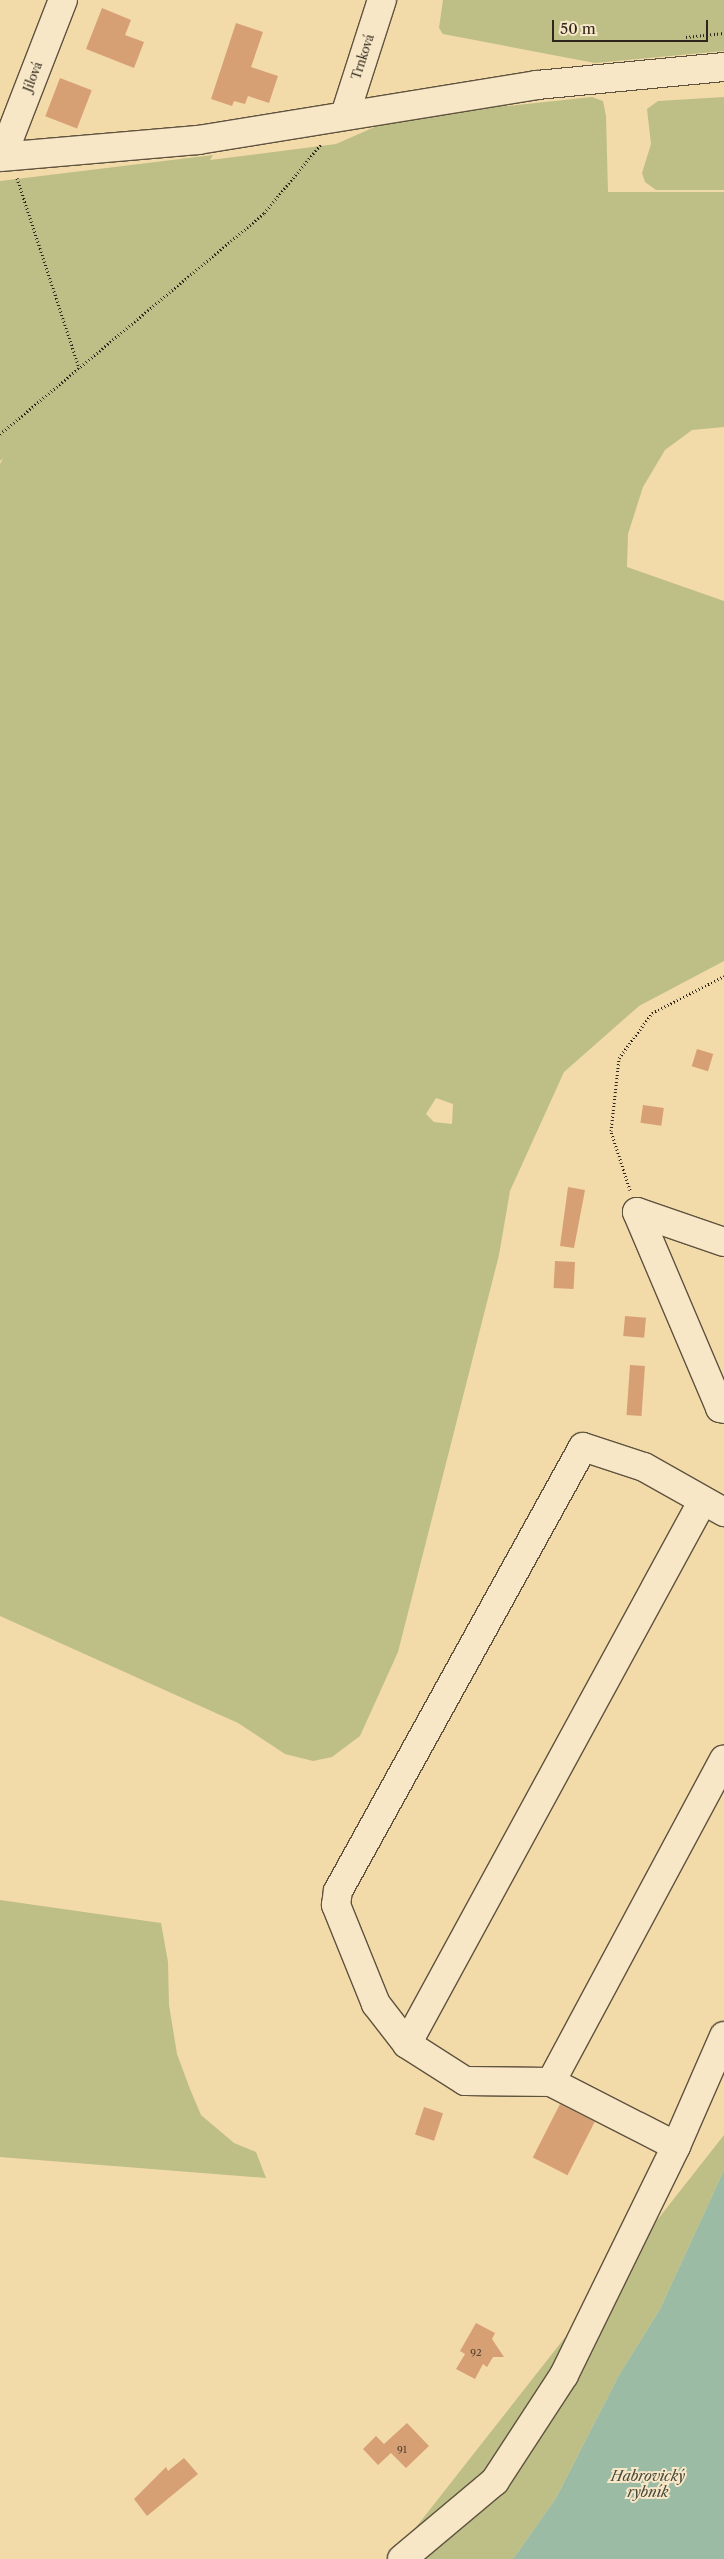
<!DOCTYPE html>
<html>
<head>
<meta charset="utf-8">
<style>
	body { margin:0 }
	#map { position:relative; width:724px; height:2559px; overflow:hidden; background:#f3daa9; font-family:"Libre Caslon Text",serif }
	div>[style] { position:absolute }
	.green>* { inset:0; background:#bdbf86 }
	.water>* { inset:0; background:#9cbba5 }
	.building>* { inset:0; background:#d7a074; transform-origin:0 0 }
	.path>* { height:3px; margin-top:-1.5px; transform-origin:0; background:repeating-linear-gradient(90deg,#2e261c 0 1px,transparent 0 3.5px) }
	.roads { filter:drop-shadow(1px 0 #5f533f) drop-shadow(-1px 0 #5f533f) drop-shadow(0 1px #5f533f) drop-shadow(0 -1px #5f533f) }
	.minor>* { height:28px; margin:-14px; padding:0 14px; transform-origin:14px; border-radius:14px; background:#f7e7c7 }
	span { translate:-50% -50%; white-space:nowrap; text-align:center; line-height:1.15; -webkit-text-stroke:4px #f7e7c7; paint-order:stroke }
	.number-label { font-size:10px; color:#584432 }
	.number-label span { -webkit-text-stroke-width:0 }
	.street-label { font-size:12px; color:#2e261c }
	.water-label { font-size:14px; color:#4a4b3e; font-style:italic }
	.scale { position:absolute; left:552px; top:20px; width:156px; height:22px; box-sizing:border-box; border:2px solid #2e261c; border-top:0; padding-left:6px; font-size:15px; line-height:18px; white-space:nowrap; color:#2e261c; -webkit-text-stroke:4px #f7e7c7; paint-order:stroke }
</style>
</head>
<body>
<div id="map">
	<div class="green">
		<div style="clip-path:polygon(443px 0,724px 0,724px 51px,595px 63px,443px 34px,439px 28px)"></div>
		<div style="clip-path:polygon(evenodd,592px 97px,603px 101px,606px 116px,608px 192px,724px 192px,724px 427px,692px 430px,665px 450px,643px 487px,628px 534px,627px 567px,724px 601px,724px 961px,639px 1006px,564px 1072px,510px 1191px,499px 1255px,398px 1652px,360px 1736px,332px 1757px,313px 1761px,285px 1754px,238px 1723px,0 1616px,0 464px,3px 458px,0 461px,0 181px,213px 155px,210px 160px,336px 144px,386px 122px,497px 101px,507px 106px,592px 97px,436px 1098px,453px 1104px,452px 1124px,434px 1122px,426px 1114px,436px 1098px)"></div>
		<div style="clip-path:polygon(724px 97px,724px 190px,656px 190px,645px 182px,642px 173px,651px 144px,647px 109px,658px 101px)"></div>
		<div style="clip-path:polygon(0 1900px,161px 1923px,168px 1962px,169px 2005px,177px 2054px,190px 2089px,201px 2115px,234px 2143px,256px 2152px,266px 2178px,0 2157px)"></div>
		<div style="clip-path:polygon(724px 2135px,724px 2170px,660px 2309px,619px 2375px,556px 2498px,513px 2559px,391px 2559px)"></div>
	</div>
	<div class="water">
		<div style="clip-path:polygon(724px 2170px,724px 2559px,513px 2559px,556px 2498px,619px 2375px,660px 2309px)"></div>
	</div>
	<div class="building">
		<div style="clip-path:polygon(102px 8px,131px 20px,125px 35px,144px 42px,134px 68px,86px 49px)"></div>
		<div style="clip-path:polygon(236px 23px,263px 32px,251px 67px,278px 76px,269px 103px,248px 96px,245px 104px,234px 101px,232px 106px,211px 99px)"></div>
		<div style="left:60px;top:78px;width:34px;height:41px;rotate:21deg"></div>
		<div style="left:697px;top:1049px;width:17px;height:18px;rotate:17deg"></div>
		<div style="left:643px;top:1105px;width:21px;height:18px;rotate:8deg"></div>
		<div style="clip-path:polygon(568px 1187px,585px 1190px,574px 1248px,560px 1246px)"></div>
		<div style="left:555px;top:1261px;width:20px;height:27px;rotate:3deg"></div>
		<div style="left:625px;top:1316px;width:21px;height:20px;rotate:5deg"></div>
		<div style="left:630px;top:1365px;width:15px;height:50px;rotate:4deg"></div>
		<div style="left:560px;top:2104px;width:39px;height:60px;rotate:27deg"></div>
		<div style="left:424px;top:2107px;width:20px;height:29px;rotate:18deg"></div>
		<div style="clip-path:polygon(476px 2323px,495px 2333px,492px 2339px,504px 2357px,493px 2357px,487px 2367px,483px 2364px,475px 2379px,456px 2369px,465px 2354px,460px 2351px)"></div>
		<div style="clip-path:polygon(407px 2423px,429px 2446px,406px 2468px,391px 2453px,378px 2465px,363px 2449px,376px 2436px,384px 2444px)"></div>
		<div style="clip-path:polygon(184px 2458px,198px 2474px,147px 2516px,134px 2499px,166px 2467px,168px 2471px)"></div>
	</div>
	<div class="path">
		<div style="left:686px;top:37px;width:38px;rotate:-6deg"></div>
		<div style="left:17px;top:178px;width:200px;rotate:71.9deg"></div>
		<div style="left:0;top:434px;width:344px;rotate:-39.9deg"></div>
		<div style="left:264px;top:213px;width:89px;rotate:-50.4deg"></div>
		<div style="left:630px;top:1190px;width:62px;rotate:-107.9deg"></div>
		<div style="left:611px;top:1131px;width:73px;rotate:-83.7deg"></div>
		<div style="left:619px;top:1058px;width:56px;rotate:-53.7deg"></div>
		<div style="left:652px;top:1013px;width:81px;rotate:-27.2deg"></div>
	</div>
	<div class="roads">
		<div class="minor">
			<div style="left:345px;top:115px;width:121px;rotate:-72.2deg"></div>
			<div style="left:10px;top:156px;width:17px;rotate:-93deg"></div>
			<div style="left:9px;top:139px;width:149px;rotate:-68.8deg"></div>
			<div style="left:0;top:157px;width:199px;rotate:-4.9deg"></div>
			<div style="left:198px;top:140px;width:343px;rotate:-9.2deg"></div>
			<div style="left:537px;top:85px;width:188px;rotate:-5.5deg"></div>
			<div style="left:637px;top:1212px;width:213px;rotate:67deg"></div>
			<div style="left:720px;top:1408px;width:4px;rotate:14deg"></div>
			<div style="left:637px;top:1212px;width:92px;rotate:19deg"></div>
			<div style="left:407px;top:2044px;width:617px;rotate:-61.44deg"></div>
			<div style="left:551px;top:2082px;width:366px;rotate:-61.8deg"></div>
			<div style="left:676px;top:2146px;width:140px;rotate:-152.9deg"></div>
			<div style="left:551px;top:2082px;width:86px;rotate:-179.3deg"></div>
			<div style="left:465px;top:2081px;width:69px;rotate:-147.5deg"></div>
			<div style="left:407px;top:2044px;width:51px;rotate:-127.8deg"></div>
			<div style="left:376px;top:2004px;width:107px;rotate:-112deg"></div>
			<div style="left:336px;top:1905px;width:14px;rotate:-82deg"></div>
			<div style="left:338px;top:1891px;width:507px;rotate:-61.11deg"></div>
			<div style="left:583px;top:1447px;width:64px;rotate:18.2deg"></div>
			<div style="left:644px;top:1467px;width:92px;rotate:29.4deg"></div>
			<div style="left:402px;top:2559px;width:121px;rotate:-40deg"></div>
			<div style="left:495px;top:2481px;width:126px;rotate:-56.9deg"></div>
			<div style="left:564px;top:2375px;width:255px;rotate:-63.9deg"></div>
			<div style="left:676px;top:2146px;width:120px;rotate:-66.4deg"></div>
		</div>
	</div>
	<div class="number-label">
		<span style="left:476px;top:2353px">92</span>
		<span style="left:402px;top:2450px">91</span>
	</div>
	<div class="street-label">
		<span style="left:363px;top:57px;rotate:-72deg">Trnková</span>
		<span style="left:33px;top:77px;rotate:-69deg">Jílová</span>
	</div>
	<div class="water-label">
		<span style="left:648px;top:2484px">Habrovický<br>rybník</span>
	</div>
	<div class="scale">50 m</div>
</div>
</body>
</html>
